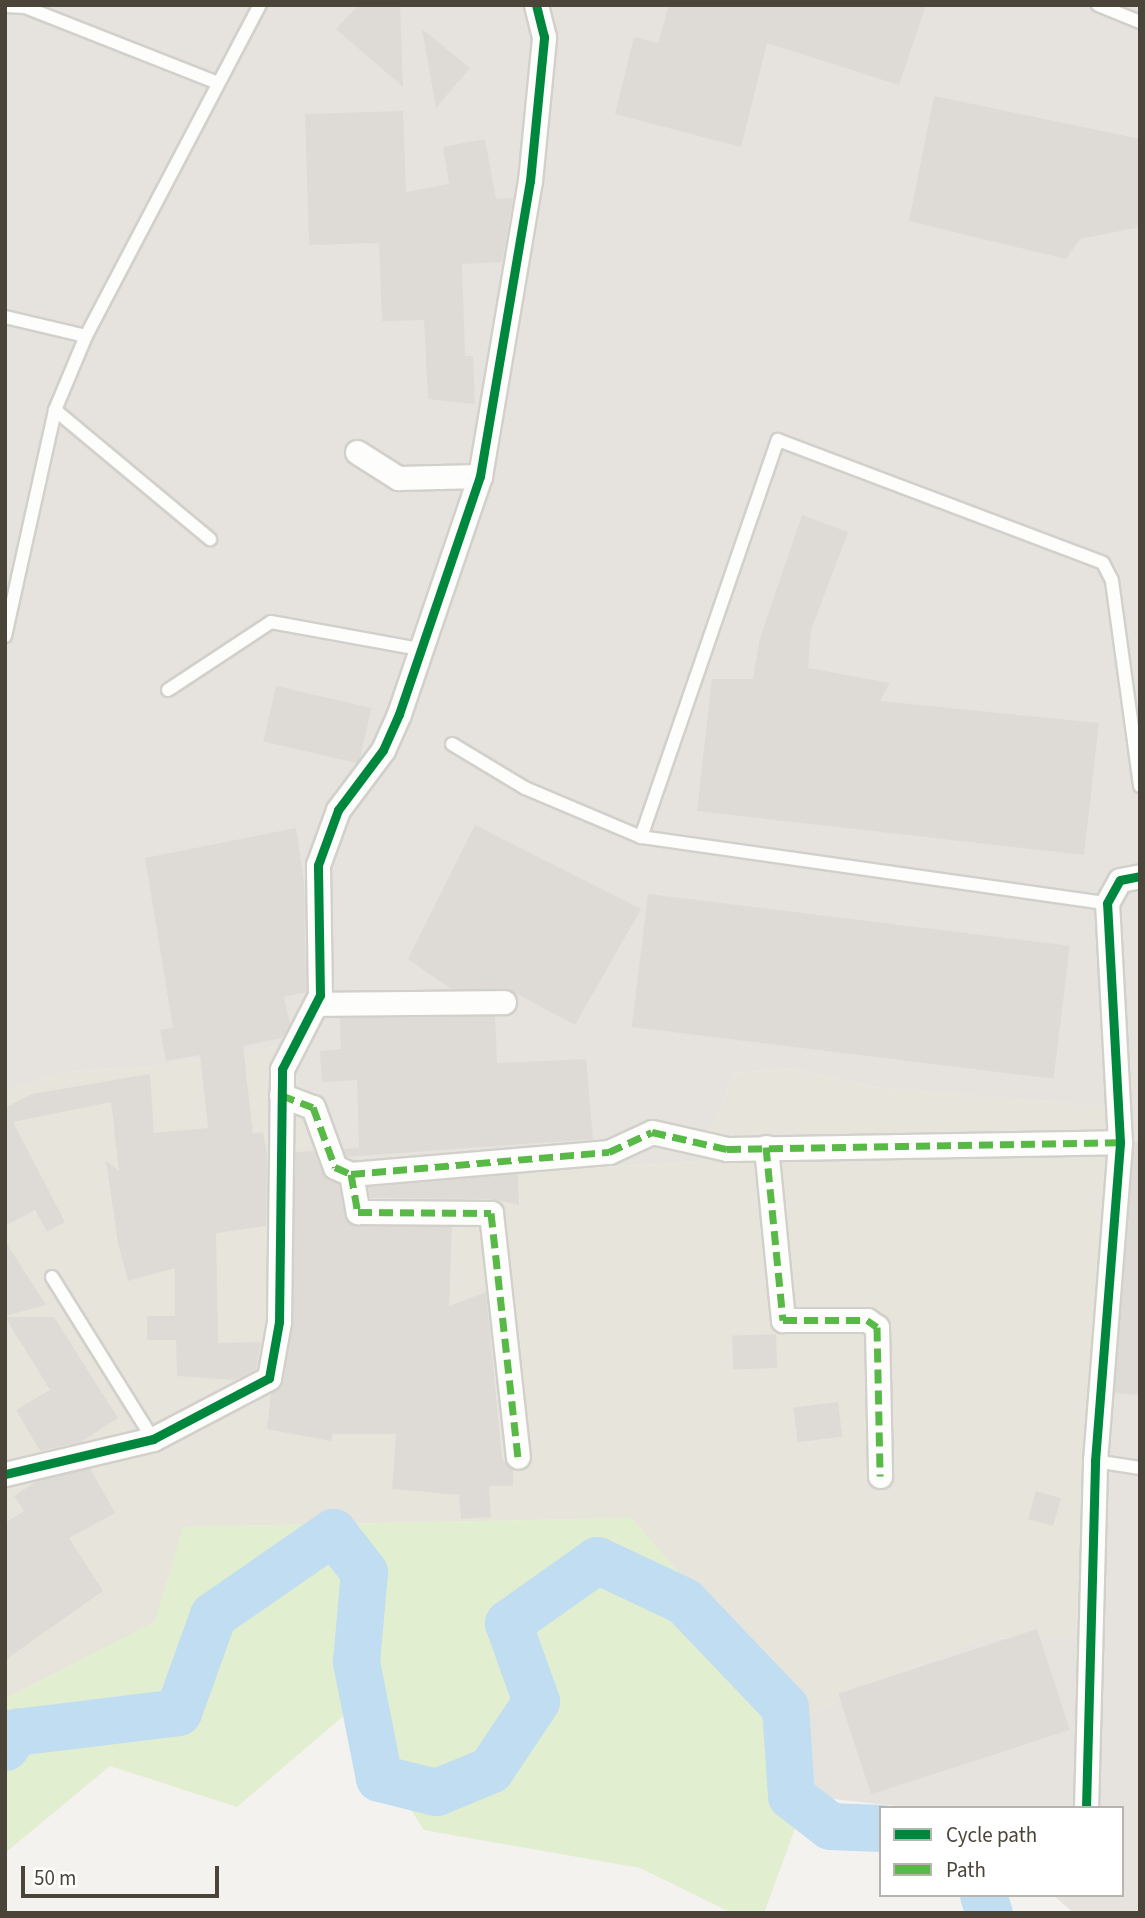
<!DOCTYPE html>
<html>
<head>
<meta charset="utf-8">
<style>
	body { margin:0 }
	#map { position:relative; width:1145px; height:1918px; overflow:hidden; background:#f4f2ee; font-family:"Source Sans 3",sans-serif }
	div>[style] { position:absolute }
	.residential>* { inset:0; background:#e7e4dc }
	.industrial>* { inset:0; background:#e6e2de }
	.green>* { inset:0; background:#e1eecf }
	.river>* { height:47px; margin:-23.5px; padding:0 23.5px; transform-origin:23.5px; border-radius:23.5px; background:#c0ddf1 }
	.building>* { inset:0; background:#dedbd6; transform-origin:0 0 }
	.roads { filter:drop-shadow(2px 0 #d2d0cb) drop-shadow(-2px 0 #d2d0cb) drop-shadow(0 2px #d2d0cb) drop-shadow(0 -2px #d2d0cb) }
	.service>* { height:12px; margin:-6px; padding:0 6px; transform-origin:6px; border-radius:6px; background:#fdfdfc }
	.minor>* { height:23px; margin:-11.5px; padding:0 11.5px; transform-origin:11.5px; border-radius:11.5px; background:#fdfdfc }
	.quiet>* { height:7px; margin-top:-3.5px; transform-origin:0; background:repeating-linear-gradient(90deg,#58b947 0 14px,transparent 0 21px) }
	.cycleway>* { height:9px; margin:-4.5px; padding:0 4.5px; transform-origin:4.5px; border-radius:4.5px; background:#00873e }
	span { translate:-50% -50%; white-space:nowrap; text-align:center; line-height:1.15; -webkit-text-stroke:5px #fff; paint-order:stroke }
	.frame { position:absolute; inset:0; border:7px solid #4b4439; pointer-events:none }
	.legend { position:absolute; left:879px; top:1806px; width:245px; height:91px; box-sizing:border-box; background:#fff; border:2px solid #b7b4b0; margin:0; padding:9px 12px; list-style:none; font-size:21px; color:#4b4439 }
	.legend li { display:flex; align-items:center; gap:14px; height:35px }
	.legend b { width:35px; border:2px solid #b7b4b0 }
	.scale { position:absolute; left:21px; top:1866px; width:198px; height:32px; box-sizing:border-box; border:4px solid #4b4439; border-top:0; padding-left:9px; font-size:21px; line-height:24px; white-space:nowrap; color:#4b4439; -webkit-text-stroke:5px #fff; paint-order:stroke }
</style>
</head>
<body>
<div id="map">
	<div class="residential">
		<div style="clip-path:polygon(281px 1046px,358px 1180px,698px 1162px,734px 1073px,793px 1069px,873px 1087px,1108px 1107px,1109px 1259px,1086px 1460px,1076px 1638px,980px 1639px,804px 1716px,631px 1518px,184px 1527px,155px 1622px,5px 1699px,5px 1090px,69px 1072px,150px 1067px)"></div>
	</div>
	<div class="industrial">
		<div style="clip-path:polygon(5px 5px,1140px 5px,1140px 1913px,1074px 1913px,1053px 1895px,1122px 1895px,1122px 1808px,914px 1808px,807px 1796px,804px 1716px,980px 1639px,1076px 1638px,1086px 1460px,1109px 1259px,1107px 1107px,873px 1087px,793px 1069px,734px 1073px,698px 1162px,358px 1180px,280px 1046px,150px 1067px,69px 1072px,5px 1090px)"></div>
	</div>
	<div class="green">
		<div style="clip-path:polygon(631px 1518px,804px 1716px,807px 1796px,764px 1913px,732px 1913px,640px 1868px,424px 1830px,348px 1712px,237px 1807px,110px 1766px,5px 1853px,5px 1699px,155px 1622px,183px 1527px)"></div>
	</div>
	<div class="river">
		<div style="left:5px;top:1747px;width:19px;rotate:-54deg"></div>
		<div style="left:16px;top:1732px;width:163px;rotate:-7deg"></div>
		<div style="left:178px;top:1712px;width:103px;rotate:-70.2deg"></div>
		<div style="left:213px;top:1615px;width:146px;rotate:-34.7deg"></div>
		<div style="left:333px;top:1532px;width:51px;rotate:52.2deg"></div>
		<div style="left:364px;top:1572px;width:90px;rotate:95.1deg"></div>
		<div style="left:356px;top:1662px;width:118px;rotate:78.8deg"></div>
		<div style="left:379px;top:1778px;width:59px;rotate:13.8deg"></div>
		<div style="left:436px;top:1792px;width:58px;rotate:-22.2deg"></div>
		<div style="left:490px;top:1770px;width:83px;rotate:-56.3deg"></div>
		<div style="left:536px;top:1701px;width:83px;rotate:-109.7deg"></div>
		<div style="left:508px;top:1623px;width:109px;rotate:-35.3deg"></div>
		<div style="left:597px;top:1560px;width:96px;rotate:25.2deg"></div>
		<div style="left:684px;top:1601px;width:146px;rotate:46.4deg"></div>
		<div style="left:785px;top:1707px;width:89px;rotate:86.1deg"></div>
		<div style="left:791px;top:1796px;width:49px;rotate:37.6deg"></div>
		<div style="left:830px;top:1826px;width:51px;rotate:2.2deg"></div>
		<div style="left:983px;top:1895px;width:19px;rotate:72deg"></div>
	</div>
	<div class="building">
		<div style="clip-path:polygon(359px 5px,400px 5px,403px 87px,336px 29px)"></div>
		<div style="clip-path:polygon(669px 5px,926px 5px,899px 85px,767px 43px,741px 147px,615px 114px,634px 37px,658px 43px)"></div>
		<div style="clip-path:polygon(422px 29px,470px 68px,436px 108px)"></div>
		<div style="clip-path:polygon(934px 96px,1140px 139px,1140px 227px,1080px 239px,1066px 259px,909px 221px)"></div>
		<div style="clip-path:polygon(403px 111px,406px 192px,449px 184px,443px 147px,485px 139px,496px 199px,513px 198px,502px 262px,462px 264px,465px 356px,473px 356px,475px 404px,428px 399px,424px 320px,382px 321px,379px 243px,309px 245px,305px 114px)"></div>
		<div style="clip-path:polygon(802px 515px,848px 532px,811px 630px,808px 668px,890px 683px,880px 701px,1099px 723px,1084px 855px,697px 811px,712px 679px,753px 679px,760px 638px)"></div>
		<div style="left:276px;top:686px;width:98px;height:57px;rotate:13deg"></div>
		<div style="clip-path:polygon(475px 825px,641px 909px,575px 1025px,510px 990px,451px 989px,408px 959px)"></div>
		<div style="clip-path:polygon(296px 828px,304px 882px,306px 992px,284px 997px,290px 1024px,282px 1038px,243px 1046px,253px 1133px,263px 1132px,267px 1154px,266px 1226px,216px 1233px,218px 1343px,261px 1342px,256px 1369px,235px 1380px,177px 1376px,176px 1340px,147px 1340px,147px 1316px,175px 1316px,175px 1268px,128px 1281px,118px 1243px,106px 1161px,119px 1171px,111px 1102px,13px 1122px,65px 1222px,47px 1232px,35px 1210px,5px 1226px,5px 1108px,32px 1094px,150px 1074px,154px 1133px,208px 1128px,200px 1055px,166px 1061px,160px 1030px,173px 1028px,145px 858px)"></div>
		<div style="left:648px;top:894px;width:425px;height:134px;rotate:7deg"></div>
		<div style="clip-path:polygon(495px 1016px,497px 1063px,586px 1059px,593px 1139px,346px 1157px,343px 1149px,359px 1148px,357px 1080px,322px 1082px,320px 1051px,341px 1049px,340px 1018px)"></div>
		<div style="clip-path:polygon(1134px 1142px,1140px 1142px,1140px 1395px,1114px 1393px)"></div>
		<div style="clip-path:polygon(314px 1151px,324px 1176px,339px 1184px,351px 1224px,452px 1227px,449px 1306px,486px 1292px,502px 1458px,513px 1470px,513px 1486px,489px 1486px,491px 1517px,461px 1519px,459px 1495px,392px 1489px,396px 1434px,333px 1434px,331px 1441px,267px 1429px,271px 1393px,283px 1381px,293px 1324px,295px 1152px)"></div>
		<div style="clip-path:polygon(518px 1174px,519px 1205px,491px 1199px,370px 1198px,368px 1187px)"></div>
		<div style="clip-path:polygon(5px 1241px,46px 1305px,5px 1316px)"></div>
		<div style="clip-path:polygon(5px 1317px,54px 1317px,118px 1418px,81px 1442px,40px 1451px,16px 1410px,50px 1390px)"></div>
		<div style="left:776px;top:1334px;width:34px;height:44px;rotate:88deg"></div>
		<div style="left:838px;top:1402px;width:35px;height:45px;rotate:83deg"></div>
		<div style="clip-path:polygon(90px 1468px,115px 1513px,69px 1538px,103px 1591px,5px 1660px,5px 1523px,24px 1511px,14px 1496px,37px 1481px)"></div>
		<div style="left:1036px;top:1491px;width:26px;height:29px;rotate:16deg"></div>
		<div style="left:1037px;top:1629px;width:106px;height:209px;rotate:72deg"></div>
	</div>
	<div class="roads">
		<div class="service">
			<div style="left:1098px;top:5px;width:45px;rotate:22deg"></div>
			<div style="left:5px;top:6px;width:20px;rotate:3deg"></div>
			<div style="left:25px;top:7px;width:207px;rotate:21.5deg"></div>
			<div style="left:5px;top:317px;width:83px;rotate:13.2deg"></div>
			<div style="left:55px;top:410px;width:202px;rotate:39.8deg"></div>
			<div style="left:5px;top:636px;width:231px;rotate:-77.5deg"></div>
			<div style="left:55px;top:410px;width:80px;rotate:-67.3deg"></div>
			<div style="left:86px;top:336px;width:374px;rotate:-62.3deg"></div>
			<div style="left:168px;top:690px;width:123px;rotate:-33.4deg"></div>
			<div style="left:271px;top:622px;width:157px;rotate:10.3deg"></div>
			<div style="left:452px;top:744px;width:85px;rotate:31.1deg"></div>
			<div style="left:525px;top:788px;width:126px;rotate:22.9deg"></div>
			<div style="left:641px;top:837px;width:471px;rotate:8.1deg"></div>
			<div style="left:641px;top:837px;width:420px;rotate:-71deg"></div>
			<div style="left:778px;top:440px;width:347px;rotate:20.7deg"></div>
			<div style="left:1103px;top:563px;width:20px;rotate:63deg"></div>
			<div style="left:1112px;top:581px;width:207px;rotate:82.2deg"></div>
			<div style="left:52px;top:1277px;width:191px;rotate:58.1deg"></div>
			<div style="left:1095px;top:1461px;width:46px;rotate:8.8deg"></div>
		</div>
		<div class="minor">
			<div style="left:357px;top:452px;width:49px;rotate:32.4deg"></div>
			<div style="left:398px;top:478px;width:82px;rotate:-1.4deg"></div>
			<div style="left:318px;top:1004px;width:186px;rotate:-0.6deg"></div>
			<div style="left:281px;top:1095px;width:34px;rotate:21deg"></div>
			<div style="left:313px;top:1107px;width:64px;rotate:69.9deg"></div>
			<div style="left:335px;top:1167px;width:17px;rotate:24deg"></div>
			<div style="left:351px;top:1174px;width:259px;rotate:-4.9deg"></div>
			<div style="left:609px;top:1152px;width:47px;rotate:-24.9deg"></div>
			<div style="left:652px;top:1132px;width:77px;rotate:12.8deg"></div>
			<div style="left:727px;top:1149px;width:393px;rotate:-1deg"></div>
			<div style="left:766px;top:1147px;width:174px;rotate:84.4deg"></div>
			<div style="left:783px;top:1320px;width:84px"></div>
			<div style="left:867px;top:1320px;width:12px;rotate:35deg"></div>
			<div style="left:877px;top:1327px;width:149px;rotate:88.8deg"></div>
			<div style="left:351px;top:1174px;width:39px;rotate:80deg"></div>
			<div style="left:358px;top:1212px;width:133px;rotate:0.4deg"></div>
			<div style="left:491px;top:1213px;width:245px;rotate:83.7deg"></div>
			<div style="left:5px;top:1474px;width:152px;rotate:-13.3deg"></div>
			<div style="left:153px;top:1439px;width:131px;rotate:-27.7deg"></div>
			<div style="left:269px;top:1378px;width:57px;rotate:-79.9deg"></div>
			<div style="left:279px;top:1322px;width:253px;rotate:-89.3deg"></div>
			<div style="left:282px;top:1069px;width:83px;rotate:-62.8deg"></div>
			<div style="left:320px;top:995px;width:130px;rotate:-90.9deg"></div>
			<div style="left:318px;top:865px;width:59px;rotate:-70deg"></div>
			<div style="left:338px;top:810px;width:75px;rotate:-53.1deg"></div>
			<div style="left:383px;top:750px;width:39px;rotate:-66deg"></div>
			<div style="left:399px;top:714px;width:251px;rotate:-71.2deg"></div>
			<div style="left:480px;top:476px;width:299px;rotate:-80.4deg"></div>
			<div style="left:530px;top:181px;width:145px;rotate:-84.4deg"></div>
			<div style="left:544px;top:37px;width:33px;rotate:-104deg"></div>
			<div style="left:1086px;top:1808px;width:347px;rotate:-88.5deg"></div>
			<div style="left:1095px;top:1461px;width:320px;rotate:-85.5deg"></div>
			<div style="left:1120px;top:1142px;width:239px;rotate:-93.1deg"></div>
			<div style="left:1107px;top:903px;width:26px;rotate:-61deg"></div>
			<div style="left:1120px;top:880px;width:20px;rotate:-11deg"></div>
		</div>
	</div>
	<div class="quiet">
		<div style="left:281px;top:1095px;width:34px;rotate:21deg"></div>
		<div style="left:313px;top:1107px;width:64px;rotate:69.9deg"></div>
		<div style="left:335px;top:1167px;width:17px;rotate:24deg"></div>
		<div style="left:351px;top:1174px;width:259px;rotate:-4.9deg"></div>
		<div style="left:609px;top:1152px;width:47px;rotate:-24.9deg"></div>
		<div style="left:652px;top:1132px;width:77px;rotate:12.8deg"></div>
		<div style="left:727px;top:1149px;width:393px;rotate:-1deg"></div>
		<div style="left:766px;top:1147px;width:174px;rotate:84.4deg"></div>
		<div style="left:783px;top:1320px;width:84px"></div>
		<div style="left:867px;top:1320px;width:12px;rotate:35deg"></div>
		<div style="left:877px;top:1327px;width:149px;rotate:88.8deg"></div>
		<div style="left:351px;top:1174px;width:39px;rotate:80deg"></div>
		<div style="left:358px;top:1212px;width:133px;rotate:0.4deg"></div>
		<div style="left:491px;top:1213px;width:245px;rotate:83.7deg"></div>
	</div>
	<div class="cycleway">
		<div style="left:5px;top:1474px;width:152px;rotate:-13.3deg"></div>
		<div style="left:153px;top:1439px;width:131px;rotate:-27.7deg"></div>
		<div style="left:269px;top:1378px;width:57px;rotate:-79.9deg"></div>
		<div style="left:279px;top:1322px;width:253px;rotate:-89.3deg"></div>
		<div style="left:282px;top:1069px;width:83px;rotate:-62.8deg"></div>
		<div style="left:320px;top:995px;width:130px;rotate:-90.9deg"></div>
		<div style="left:318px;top:865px;width:59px;rotate:-70deg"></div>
		<div style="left:338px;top:810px;width:75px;rotate:-53.1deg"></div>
		<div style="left:383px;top:750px;width:39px;rotate:-66deg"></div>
		<div style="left:399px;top:714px;width:251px;rotate:-71.2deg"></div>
		<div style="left:480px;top:476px;width:299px;rotate:-80.4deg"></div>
		<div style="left:530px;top:181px;width:145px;rotate:-84.4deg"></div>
		<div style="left:544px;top:37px;width:33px;rotate:-104deg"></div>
		<div style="left:1086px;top:1808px;width:347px;rotate:-88.5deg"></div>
		<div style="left:1095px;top:1461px;width:320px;rotate:-85.5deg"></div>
		<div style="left:1120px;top:1142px;width:239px;rotate:-93.1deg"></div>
		<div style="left:1107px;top:903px;width:26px;rotate:-61deg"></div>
		<div style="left:1120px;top:880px;width:20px;rotate:-11deg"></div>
	</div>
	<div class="frame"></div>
	<ul class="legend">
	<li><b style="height:9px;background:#00873e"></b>Cycle path</li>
	<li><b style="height:9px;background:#58b947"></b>Path</li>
	</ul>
	<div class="scale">50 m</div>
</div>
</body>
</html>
